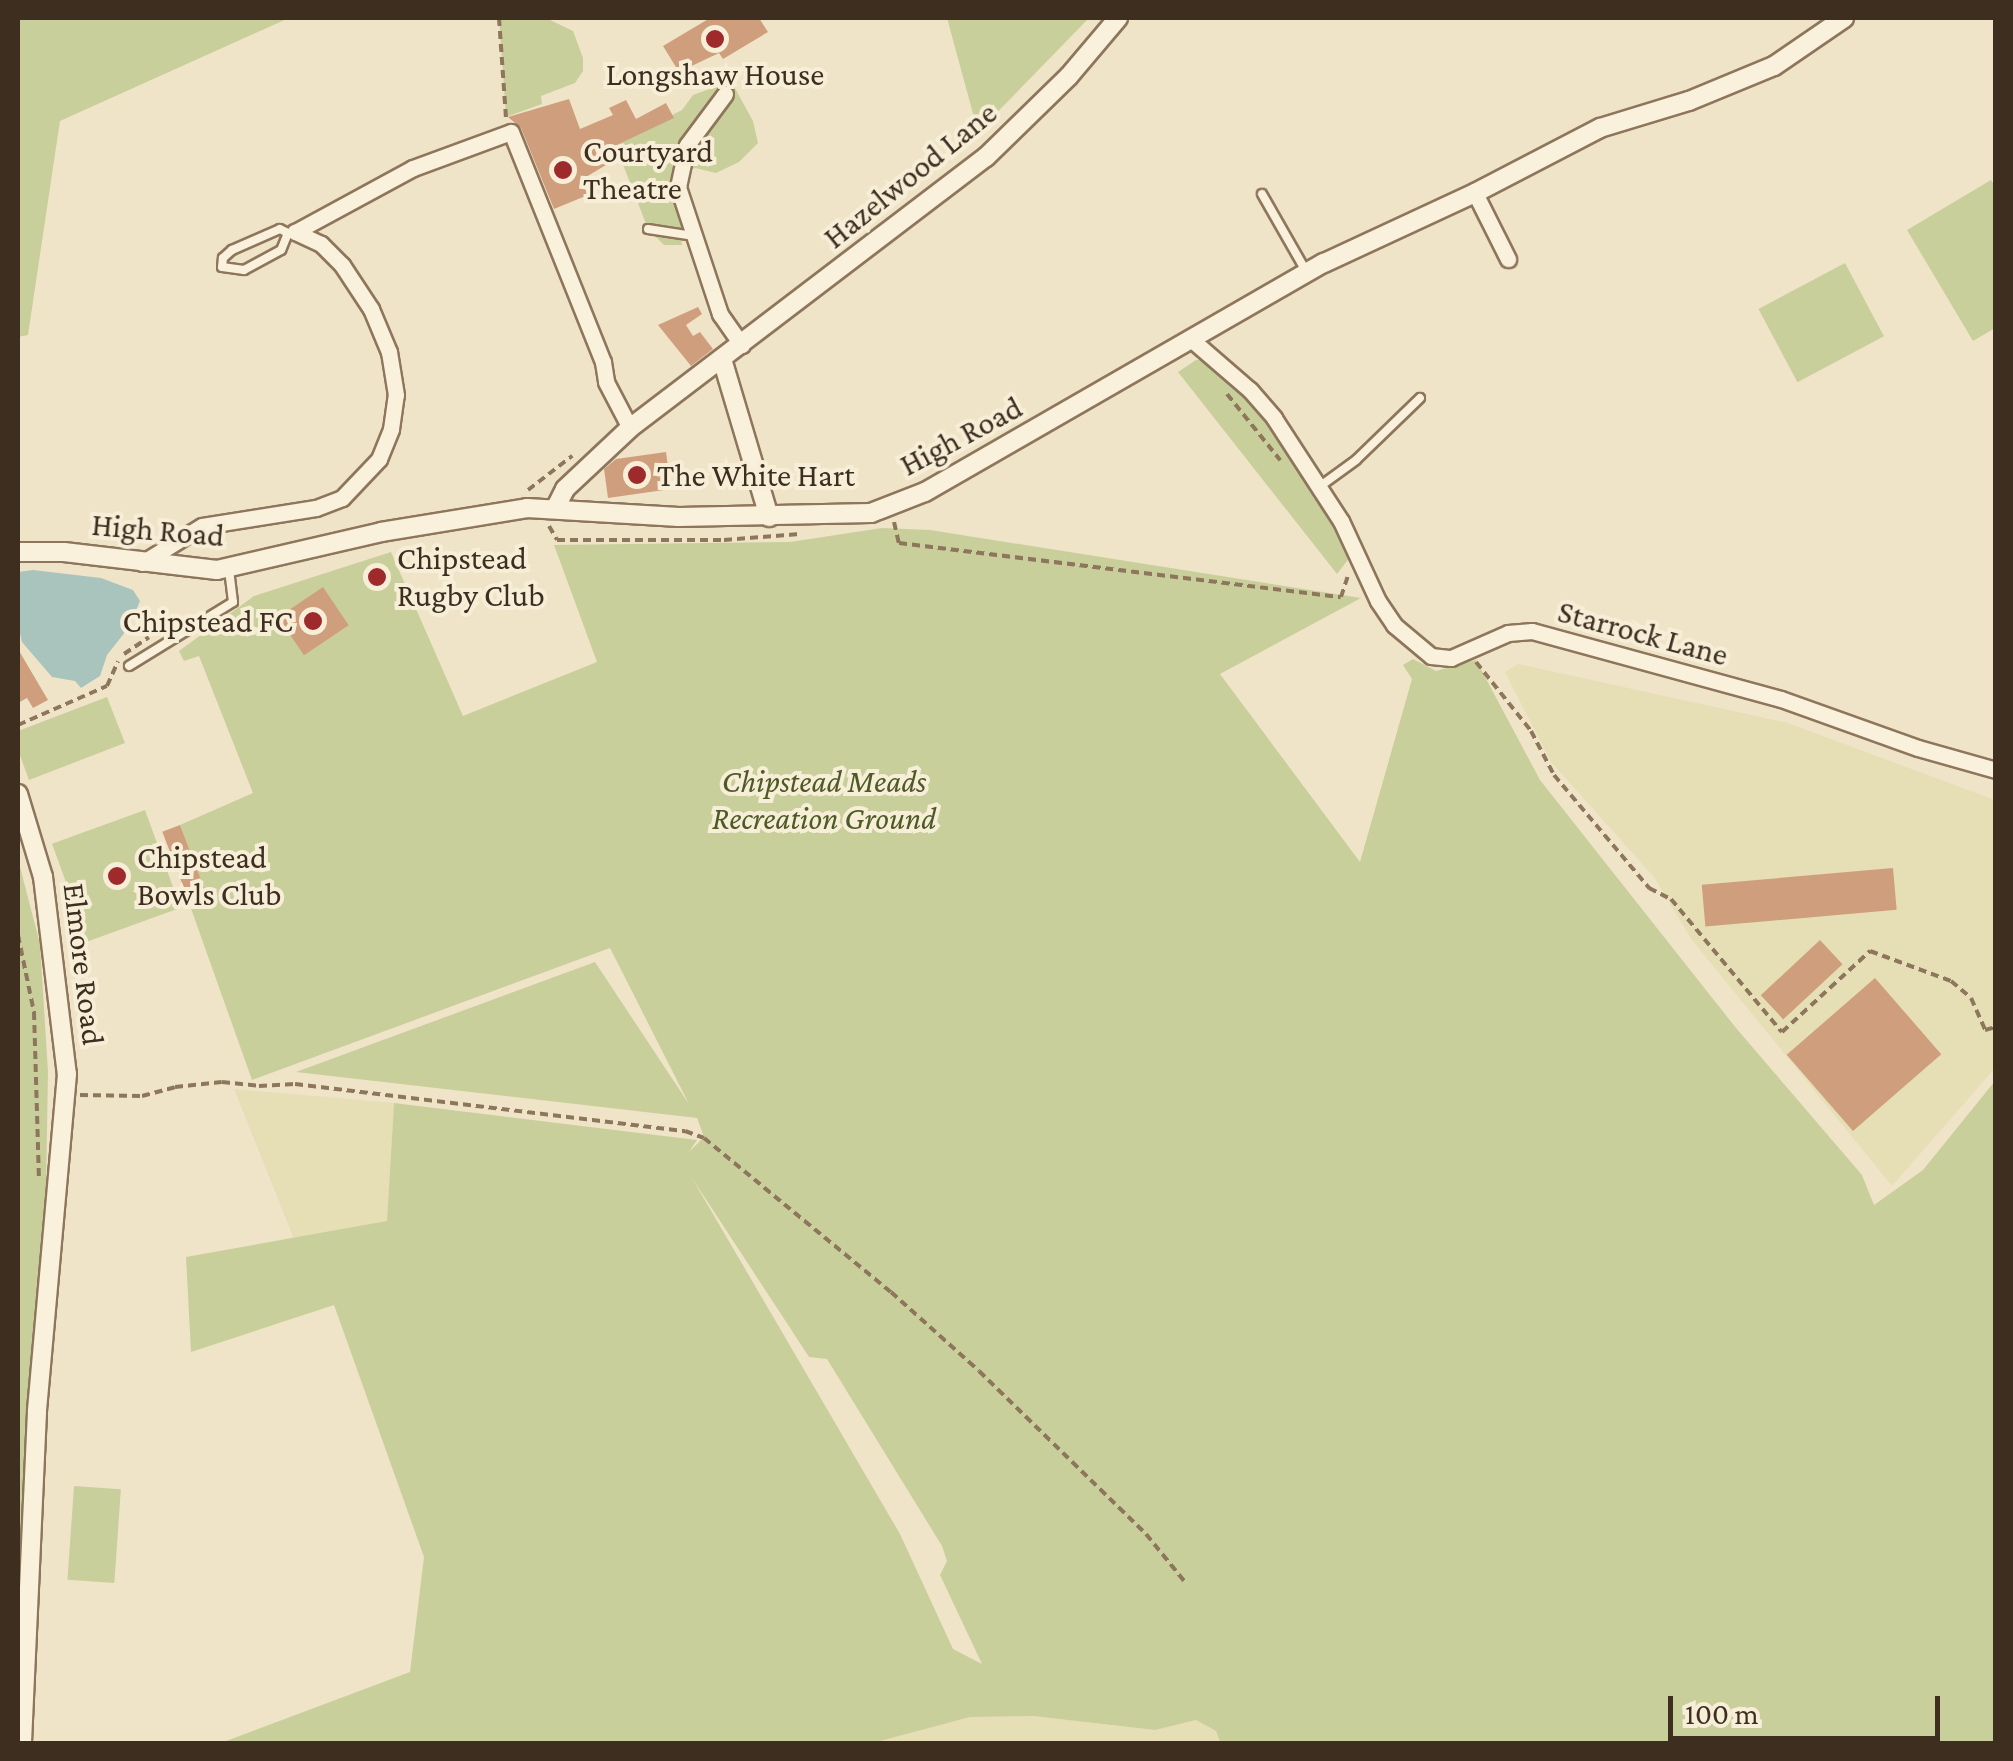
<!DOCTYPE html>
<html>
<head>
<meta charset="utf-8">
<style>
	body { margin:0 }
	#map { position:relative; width:2013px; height:1761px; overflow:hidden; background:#f0e4c8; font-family:"Crimson Pro",serif }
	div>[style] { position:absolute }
	.farmland>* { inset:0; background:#e6deb5 }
	.green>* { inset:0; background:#c9cf9b; transform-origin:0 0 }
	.water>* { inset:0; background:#a9c4bc }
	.building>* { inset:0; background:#cf9f7d; transform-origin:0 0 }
	.path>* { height:4px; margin-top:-2px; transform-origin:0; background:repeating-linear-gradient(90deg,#8d765c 0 8px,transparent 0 13px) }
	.roads { filter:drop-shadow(2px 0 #8d765c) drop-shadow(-2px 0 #8d765c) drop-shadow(0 2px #8d765c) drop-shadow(0 -2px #8d765c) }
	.service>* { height:8px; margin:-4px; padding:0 4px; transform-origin:4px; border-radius:4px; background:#faf1dc }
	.minor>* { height:15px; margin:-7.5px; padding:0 7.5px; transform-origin:7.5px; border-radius:7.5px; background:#faf1dc }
	.tertiary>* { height:18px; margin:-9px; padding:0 9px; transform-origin:9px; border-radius:9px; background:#faf1dc }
	.dots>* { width:28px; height:28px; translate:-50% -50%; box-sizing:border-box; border:5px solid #f7eed8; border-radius:50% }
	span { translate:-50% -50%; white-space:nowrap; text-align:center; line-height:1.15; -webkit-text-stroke:8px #f7eed8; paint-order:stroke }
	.poi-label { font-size:32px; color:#3d2e20 }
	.left { translate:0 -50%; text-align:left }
	.right { translate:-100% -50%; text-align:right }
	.street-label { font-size:32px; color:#3d2e20 }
	.park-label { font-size:32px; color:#4d5a26; font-style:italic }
	.frame { position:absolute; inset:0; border:20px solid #3d2e20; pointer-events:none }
	.scale { position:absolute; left:1668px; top:1696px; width:272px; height:45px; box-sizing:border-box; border:5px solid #3d2e20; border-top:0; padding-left:12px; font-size:30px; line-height:35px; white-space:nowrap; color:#3d2e20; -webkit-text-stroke:8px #f7eed8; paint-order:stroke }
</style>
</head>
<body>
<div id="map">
	<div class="farmland">
		<div style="clip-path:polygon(1518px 664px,1788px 723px,1995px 800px,1995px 1068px,1892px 1186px,1692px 940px,1654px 877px,1551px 762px,1505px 672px)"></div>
		<div style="clip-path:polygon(234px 1089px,394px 1103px,387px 1221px,294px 1239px)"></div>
		<div style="clip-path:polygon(1033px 1716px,1154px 1730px,1196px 1720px,1216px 1731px,1221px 1743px,869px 1744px,970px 1717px)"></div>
	</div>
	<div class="green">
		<div style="clip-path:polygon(18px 18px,289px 18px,60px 121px,28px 335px,18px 337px)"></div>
		<div style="clip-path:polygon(499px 18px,546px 18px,573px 31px,583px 58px,583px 71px,575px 83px,541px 96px,542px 104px,506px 117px)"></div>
		<div style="clip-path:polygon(947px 18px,1089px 18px,978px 132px)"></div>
		<div style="clip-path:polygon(731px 81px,753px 121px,758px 143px,739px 162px,716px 173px,695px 168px,685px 172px,687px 215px,680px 230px,682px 245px,664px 245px,648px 229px,615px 144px,682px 110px,693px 95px)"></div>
		<div style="clip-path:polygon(1991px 180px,1996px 188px,1995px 328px,1973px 341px,1907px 230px)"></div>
		<div style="left:1845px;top:263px;width:83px;height:98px;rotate:62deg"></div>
		<div style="clip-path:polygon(1196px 360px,1205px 360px,1247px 393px,1269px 422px,1338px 526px,1350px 557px,1337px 574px,1178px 372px)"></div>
		<div style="clip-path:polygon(evenodd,882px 528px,930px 530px,1361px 598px,1220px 674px,1360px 862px,1412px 679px,1403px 665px,1413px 659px,1436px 671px,1476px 660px,1540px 780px,1736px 1028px,1862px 1175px,1874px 1205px,1923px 1170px,1995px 1081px,1995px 1743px,1221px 1744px,1216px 1731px,1196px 1720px,1155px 1730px,1033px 1716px,970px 1717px,869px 1744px,221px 1743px,410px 1672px,424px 1557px,334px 1305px,191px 1352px,186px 1257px,387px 1221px,394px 1103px,697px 1140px,689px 1152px,704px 1137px,697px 1118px,296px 1072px,595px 962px,689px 1104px,610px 948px,252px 1080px,189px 903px,207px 896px,180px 825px,253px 793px,199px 656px,184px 661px,179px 651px,254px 596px,391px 552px,463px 716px,597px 662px,554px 545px,790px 542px,882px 528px,692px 1178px,809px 1357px,827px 1359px,942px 1546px,947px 1561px,940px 1575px,982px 1664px,953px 1649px,900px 1534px,692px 1178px)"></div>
		<div style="clip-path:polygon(107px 697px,125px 743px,29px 780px,18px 750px,18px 731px)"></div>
		<div style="left:145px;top:810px;width:104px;height:99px;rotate:70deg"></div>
		<div style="clip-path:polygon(18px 859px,40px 944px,48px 1072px,45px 1246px,27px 1405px,18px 1619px)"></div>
		<div style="left:74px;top:1486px;width:47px;height:94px;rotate:4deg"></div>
	</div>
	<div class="water">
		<div style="clip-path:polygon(33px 570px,101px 578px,133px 590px,140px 601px,129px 627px,107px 655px,100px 676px,81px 688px,75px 681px,52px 677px,22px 642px,18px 625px,18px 572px)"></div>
	</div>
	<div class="building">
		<div style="clip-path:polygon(710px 18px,759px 18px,768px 32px,723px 59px,719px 53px,679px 72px,663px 46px)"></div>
		<div style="clip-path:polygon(569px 99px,580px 129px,613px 115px,609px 108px,626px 100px,636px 119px,666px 103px,674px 118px,604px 151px,611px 162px,581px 180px,588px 195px,554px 209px,521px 128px,508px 117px)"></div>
		<div style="clip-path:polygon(698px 307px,702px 314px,686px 325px,693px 336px,700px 332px,713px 349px,691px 366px,658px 325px)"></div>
		<div style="clip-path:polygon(666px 452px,671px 489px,608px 498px,604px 469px,616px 459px)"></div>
		<div style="left:323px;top:587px;width:46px;height:54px;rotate:56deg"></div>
		<div style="clip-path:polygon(18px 649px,48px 700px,33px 708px,27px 698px,18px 703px)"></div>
		<div style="left:180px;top:825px;width:76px;height:19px;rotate:69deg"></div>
		<div style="left:1893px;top:868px;width:42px;height:192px;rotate:85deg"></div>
		<div style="left:1820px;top:940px;width:33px;height:81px;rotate:47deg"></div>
		<div style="left:1875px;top:978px;width:101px;height:117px;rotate:49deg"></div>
	</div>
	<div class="path">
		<div style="left:499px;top:18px;width:100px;rotate:86deg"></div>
		<div style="left:1227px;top:394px;width:85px;rotate:51.2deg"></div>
		<div style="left:528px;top:490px;width:56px;rotate:-37.7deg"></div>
		<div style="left:894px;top:522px;width:22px;rotate:77deg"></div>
		<div style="left:899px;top:543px;width:445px;rotate:7deg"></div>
		<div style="left:1341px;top:597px;width:22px;rotate:-72deg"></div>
		<div style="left:549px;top:526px;width:16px;rotate:60deg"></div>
		<div style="left:557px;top:540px;width:167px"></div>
		<div style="left:724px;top:540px;width:76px;rotate:-4.5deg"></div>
		<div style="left:124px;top:654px;width:30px;rotate:-34deg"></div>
		<div style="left:1476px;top:662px;width:88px;rotate:51.4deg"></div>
		<div style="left:1531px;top:731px;width:50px;rotate:62.4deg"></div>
		<div style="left:1554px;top:775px;width:148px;rotate:49.9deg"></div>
		<div style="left:1649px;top:888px;width:25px;rotate:27deg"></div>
		<div style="left:1671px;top:899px;width:173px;rotate:50.2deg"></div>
		<div style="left:1782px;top:1032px;width:120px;rotate:-42.6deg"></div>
		<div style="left:1870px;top:951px;width:86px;rotate:20.3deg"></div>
		<div style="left:1951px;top:981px;width:26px;rotate:40deg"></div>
		<div style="left:1971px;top:998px;width:35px;rotate:66deg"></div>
		<div style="left:1985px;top:1030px;width:11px;rotate:-15deg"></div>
		<div style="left:18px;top:725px;width:97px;rotate:-23.7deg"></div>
		<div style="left:107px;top:686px;width:27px;rotate:-66deg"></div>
		<div style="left:18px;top:935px;width:79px;rotate:78.3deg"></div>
		<div style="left:34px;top:1012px;width:166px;rotate:88.3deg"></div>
		<div style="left:80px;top:1095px;width:62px;rotate:0.9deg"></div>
		<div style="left:142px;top:1096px;width:34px;rotate:-15deg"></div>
		<div style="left:175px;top:1087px;width:47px;rotate:-6.1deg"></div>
		<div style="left:222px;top:1082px;width:37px;rotate:6deg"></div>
		<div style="left:259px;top:1086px;width:36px;rotate:-3deg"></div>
		<div style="left:295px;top:1084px;width:393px;rotate:6.9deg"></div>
		<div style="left:685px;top:1131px;width:20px;rotate:20deg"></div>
		<div style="left:704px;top:1138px;width:242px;rotate:39.5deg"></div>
		<div style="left:891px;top:1292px;width:118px;rotate:41.9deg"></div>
		<div style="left:979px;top:1371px;width:233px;rotate:44.3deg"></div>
		<div style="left:1146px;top:1534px;width:62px;rotate:50.9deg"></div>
	</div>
	<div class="roads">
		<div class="service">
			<div style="left:1262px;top:194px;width:91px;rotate:60.3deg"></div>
			<div style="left:280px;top:229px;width:9px;rotate:27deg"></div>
			<div style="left:288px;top:233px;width:18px;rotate:112deg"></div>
			<div style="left:281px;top:250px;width:42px;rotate:151.6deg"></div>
			<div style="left:244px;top:270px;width:22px;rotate:-172deg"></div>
			<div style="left:222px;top:267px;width:9px;rotate:-84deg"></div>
			<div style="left:223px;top:258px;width:12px;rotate:-42deg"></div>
			<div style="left:232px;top:250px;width:52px;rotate:-23.6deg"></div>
			<div style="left:648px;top:229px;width:47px;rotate:8.7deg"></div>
			<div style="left:1319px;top:487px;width:46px;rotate:-36.1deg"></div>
			<div style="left:1356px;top:460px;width:89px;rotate:-44.1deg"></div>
			<div style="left:129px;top:666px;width:122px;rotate:-31.6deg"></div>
			<div style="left:233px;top:602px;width:33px;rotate:-97deg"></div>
		</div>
		<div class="minor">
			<div style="left:725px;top:94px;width:64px;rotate:126.7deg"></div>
			<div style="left:687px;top:145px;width:43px;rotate:102.1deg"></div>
			<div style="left:678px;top:187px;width:134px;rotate:71.7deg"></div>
			<div style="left:720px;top:314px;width:38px;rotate:55deg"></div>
			<div style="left:1475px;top:193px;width:74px;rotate:63.4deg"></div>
			<div style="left:295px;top:232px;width:134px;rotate:-28.5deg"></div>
			<div style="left:413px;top:168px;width:104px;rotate:-20.2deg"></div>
			<div style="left:511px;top:132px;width:248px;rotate:68.2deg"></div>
			<div style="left:603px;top:362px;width:20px;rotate:81deg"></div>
			<div style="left:606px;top:382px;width:52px;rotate:62.4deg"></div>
			<div style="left:1192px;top:340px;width:77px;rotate:40.8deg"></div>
			<div style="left:1250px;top:390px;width:37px;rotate:49deg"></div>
			<div style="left:1274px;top:418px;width:123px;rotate:57deg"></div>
			<div style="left:1341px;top:521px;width:88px;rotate:65.2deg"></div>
			<div style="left:1378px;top:601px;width:29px;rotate:56deg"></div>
			<div style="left:1394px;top:625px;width:48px;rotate:40deg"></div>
			<div style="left:1431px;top:656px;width:20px;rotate:6deg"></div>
			<div style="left:1451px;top:658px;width:62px;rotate:-23.7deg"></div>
			<div style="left:1508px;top:633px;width:24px;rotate:-5deg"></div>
			<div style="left:1532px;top:631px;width:258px;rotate:15.3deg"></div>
			<div style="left:1781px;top:699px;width:145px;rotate:19.7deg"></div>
			<div style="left:1918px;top:748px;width:81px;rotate:15.8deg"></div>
			<div style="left:142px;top:563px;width:70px;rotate:-31.7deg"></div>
			<div style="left:202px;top:526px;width:115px;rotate:-9deg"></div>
			<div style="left:316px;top:508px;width:28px;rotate:-21deg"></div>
			<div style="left:342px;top:498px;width:54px;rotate:-46.5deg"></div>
			<div style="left:379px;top:459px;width:32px;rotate:-68deg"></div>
			<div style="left:391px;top:429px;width:34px;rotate:-82deg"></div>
			<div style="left:396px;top:395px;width:44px;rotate:-99.2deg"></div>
			<div style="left:389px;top:352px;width:47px;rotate:-112.7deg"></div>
			<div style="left:371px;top:309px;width:53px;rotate:-123.4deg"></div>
			<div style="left:342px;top:265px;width:30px;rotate:-135deg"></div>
			<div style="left:321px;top:244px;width:29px;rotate:-155deg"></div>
		</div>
		<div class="tertiary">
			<div style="left:722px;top:359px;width:165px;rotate:73.4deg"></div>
			<div style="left:556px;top:507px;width:20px;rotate:-63deg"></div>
			<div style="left:565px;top:489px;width:89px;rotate:-43.2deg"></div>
			<div style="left:630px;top:428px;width:447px;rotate:-37.3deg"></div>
			<div style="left:986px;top:157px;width:116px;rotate:-44.3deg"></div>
			<div style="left:1069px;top:76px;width:76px;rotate:-49.8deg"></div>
			<div style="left:18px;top:552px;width:46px"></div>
			<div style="left:64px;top:552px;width:154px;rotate:6.7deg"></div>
			<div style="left:217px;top:570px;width:168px;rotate:-13deg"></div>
			<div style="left:381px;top:532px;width:148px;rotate:-9.3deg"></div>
			<div style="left:527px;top:508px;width:152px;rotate:3.4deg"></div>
			<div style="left:679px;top:517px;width:192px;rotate:-1.2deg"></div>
			<div style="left:871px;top:513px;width:58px;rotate:-21.3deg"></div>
			<div style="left:925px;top:492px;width:460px;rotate:-29.9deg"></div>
			<div style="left:1324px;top:263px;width:166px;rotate:-24.9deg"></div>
			<div style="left:1475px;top:193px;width:141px;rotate:-27.5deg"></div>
			<div style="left:1600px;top:128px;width:93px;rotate:-16.9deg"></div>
			<div style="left:1689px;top:101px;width:92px;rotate:-22.4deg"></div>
			<div style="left:1774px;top:66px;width:85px;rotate:-34.4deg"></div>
			<div style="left:18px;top:794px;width:87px;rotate:73.2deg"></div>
			<div style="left:43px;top:877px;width:198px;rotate:83.1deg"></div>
			<div style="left:67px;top:1074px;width:339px;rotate:95.1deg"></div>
			<div style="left:37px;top:1412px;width:332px;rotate:92.6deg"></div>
		</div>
	</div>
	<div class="dots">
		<div style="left:715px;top:39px;background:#9e2a2b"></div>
		<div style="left:563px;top:170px;background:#9e2a2b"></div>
		<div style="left:637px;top:475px;background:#9e2a2b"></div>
		<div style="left:377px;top:577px;background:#9e2a2b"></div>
		<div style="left:313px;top:621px;background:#9e2a2b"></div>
		<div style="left:117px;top:876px;background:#9e2a2b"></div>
	</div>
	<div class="poi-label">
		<span style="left:715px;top:74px">Longshaw House</span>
		<span class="left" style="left:583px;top:170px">Courtyard<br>Theatre</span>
		<span class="left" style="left:657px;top:475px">The White Hart</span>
		<span class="left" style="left:397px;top:577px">Chipstead<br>Rugby Club</span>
		<span class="right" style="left:293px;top:621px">Chipstead FC</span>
		<span class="left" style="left:137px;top:876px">Chipstead<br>Bowls Club</span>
	</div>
	<div class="street-label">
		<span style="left:910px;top:175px;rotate:-39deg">Hazelwood Lane</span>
		<span style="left:961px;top:436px;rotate:-28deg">High Road</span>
		<span style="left:158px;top:530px;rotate:5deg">High Road</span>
		<span style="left:1643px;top:633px;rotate:15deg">Starrock Lane</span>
		<span style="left:84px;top:964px;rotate:83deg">Elmore Road</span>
	</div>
	<div class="park-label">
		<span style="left:824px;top:800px">Chipstead Meads<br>Recreation Ground</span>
	</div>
	<div class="frame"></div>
	<div class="scale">100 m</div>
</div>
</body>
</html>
